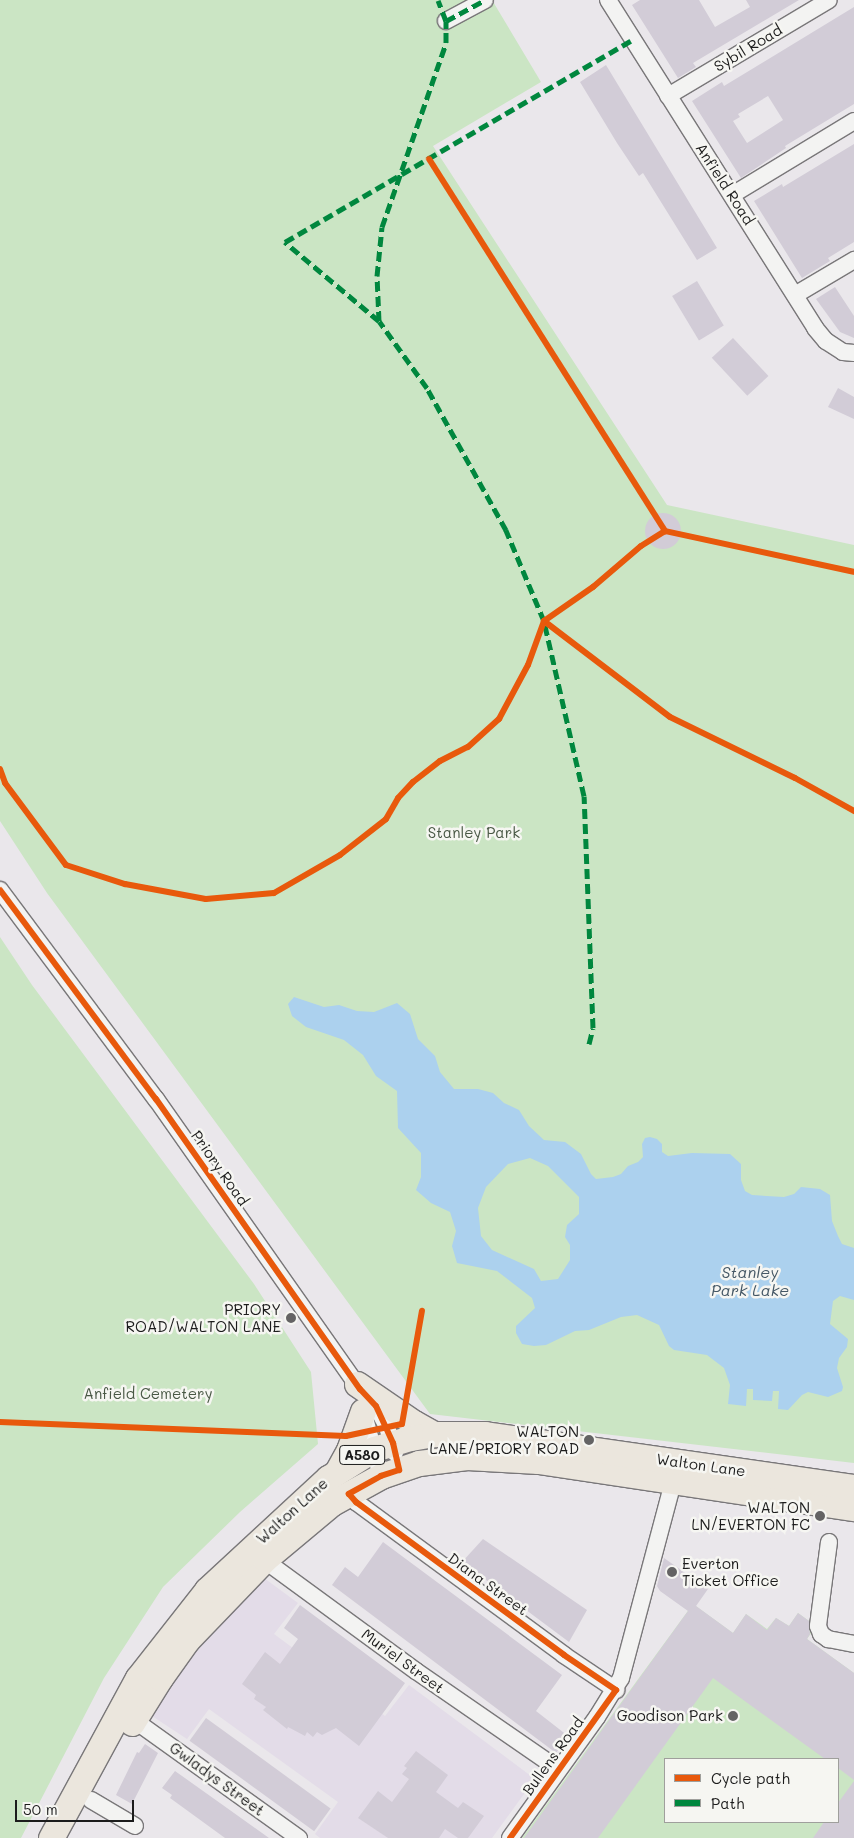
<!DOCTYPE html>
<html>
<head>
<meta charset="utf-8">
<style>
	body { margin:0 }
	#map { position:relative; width:854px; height:1838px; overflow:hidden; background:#eae7eb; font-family:Mali,sans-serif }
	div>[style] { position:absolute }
	.built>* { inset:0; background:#e3dce8 }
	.green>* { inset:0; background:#cbe5c4 }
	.water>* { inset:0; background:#acd1ee }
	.building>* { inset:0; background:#d2ccd7; transform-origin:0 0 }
	.round { border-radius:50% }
	.roads { filter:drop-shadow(1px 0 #797779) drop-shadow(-1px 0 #797779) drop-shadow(0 1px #797779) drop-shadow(0 -1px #797779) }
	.minor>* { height:16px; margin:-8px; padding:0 8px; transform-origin:8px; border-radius:8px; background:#f3f3f2 }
	.highway>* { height:25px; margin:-12.5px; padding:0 12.5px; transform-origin:12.5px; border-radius:12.5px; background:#ebe6dd }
	.quiet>* { height:5px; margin-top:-2.5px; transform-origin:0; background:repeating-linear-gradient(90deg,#00873e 0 10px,transparent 0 15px) }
	.cycleway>* { height:6px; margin:-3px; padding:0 3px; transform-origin:3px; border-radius:3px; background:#e8590c }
	.dots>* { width:14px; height:14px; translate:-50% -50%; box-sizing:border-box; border:2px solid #f6f6f2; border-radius:50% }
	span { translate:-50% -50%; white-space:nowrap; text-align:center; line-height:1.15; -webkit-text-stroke:5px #f6f6f2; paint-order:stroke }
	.shield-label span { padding:1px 4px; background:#f6f6f2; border:1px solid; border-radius:4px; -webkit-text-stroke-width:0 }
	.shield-label { font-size:14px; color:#1c1c1c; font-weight:700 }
	.street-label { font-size:15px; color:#1c1c1c }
	.park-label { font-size:15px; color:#495845 }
	.poi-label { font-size:15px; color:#1c1c1c }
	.right { translate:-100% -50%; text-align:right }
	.left { translate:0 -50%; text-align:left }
	.water-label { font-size:16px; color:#455866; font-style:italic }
	.legend { position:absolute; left:664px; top:1758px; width:175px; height:65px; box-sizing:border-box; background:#f6f6f2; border:1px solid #9f9f9c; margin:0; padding:6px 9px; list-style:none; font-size:15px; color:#1c1c1c }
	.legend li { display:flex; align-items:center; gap:10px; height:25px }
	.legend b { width:25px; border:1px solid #9f9f9c }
	.scale { position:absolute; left:15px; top:1800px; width:119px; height:22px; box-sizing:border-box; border:2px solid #1c1c1c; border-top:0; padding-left:6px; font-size:15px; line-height:18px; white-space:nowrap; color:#1c1c1c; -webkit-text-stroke:4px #f6f6f2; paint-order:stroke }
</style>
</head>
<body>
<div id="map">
	<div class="built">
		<div style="clip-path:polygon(264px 1578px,298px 1603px,274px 1634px,385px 1716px,409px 1685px,535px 1779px,492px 1838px,320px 1838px,315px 1834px,338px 1802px,209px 1709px,187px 1739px,152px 1716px,173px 1683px,209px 1635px)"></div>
	</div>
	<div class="green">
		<div style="clip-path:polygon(0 0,492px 0,541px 82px,433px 146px,667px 505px,854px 545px,854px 1463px,430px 1414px,47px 893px,0 821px)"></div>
		<div style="clip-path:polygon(0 937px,32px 985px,254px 1284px,311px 1372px,318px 1444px,240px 1512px,163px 1587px,104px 1678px,21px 1838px,0 1838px)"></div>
		<div style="clip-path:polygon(evenodd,693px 1604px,733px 1633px,746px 1614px,767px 1629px,776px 1618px,789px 1626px,798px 1613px,816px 1626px,807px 1639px,854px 1673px,854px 1838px,522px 1838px,693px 1604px,665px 1759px,838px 1759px,838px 1822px,665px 1822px,665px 1759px)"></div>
	</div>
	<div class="water">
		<div style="clip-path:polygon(evenodd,294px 997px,324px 1007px,339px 1005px,357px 1011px,374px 1012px,397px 1003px,410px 1014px,418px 1039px,435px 1056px,440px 1072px,454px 1089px,478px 1089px,493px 1093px,504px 1103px,519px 1110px,529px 1126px,544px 1140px,565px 1142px,581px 1154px,591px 1174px,596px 1179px,613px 1177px,621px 1174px,628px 1166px,638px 1162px,643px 1157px,642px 1144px,645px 1138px,650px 1137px,657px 1139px,662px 1144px,662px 1152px,668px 1156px,692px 1153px,730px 1154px,741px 1164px,741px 1180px,745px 1191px,752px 1195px,784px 1197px,794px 1194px,801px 1187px,820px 1189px,830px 1195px,832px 1221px,838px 1236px,842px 1244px,854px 1248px,854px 1300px,840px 1296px,833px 1301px,830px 1324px,848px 1339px,847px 1347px,839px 1358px,837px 1368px,843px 1387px,842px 1391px,828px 1397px,808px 1392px,802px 1395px,788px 1410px,778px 1409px,779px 1391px,773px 1391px,772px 1401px,753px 1400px,753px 1389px,747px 1389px,746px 1406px,728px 1404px,730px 1385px,724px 1368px,707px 1355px,674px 1350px,669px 1346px,659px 1325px,637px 1315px,621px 1317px,589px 1330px,575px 1331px,546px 1345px,534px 1346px,522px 1344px,516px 1333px,516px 1326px,535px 1308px,532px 1298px,497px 1271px,457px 1263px,452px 1246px,456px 1231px,450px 1212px,431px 1203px,416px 1190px,421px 1177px,421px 1153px,398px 1128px,397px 1091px,376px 1076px,363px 1055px,344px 1040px,306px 1027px,292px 1016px,288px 1004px,294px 997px,530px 1158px,548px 1166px,579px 1197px,579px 1214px,567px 1225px,565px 1237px,570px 1245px,570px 1260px,558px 1279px,541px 1281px,534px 1269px,492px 1250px,481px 1236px,478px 1208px,486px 1187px,508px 1164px,530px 1158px)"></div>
	</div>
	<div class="building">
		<div style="clip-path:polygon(640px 0,699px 0,715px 27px,750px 7px,746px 0,799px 0,693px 63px,696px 67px,678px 78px,632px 5px)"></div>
		<div style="clip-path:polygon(evenodd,854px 7px,854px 104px,785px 146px,786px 148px,741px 178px,692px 101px,722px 82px,724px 86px,854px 7px,768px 96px,783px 120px,747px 143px,733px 121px,740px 117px,738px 114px,768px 96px)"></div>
		<div style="clip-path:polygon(606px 65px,717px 248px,697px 260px,643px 173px,639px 176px,617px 143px,580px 82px)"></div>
		<div style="clip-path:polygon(854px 144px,854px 242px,828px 258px,830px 261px,802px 278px,754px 201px,782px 184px,783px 187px)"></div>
		<div style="left:697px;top:281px;width:52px;height:29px;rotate:59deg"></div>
		<div style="clip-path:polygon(835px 287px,854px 316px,854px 338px,840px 332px,816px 299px)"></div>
		<div style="left:733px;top:338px;width:52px;height:29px;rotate:47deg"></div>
		<div style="clip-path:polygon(838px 388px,854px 397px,854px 419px,828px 407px)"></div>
		<div class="round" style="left:645px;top:513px;width:36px;height:36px"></div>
		<div style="clip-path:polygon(483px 1539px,587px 1610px,569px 1642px,462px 1562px)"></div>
		<div style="clip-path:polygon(383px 1542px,562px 1675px,536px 1711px,568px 1736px,556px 1753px,332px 1585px,345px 1567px,358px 1577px)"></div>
		<div style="clip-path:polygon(664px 1558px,708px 1589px,696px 1606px,733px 1633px,746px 1614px,767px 1630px,776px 1618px,789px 1626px,798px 1613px,809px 1621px,810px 1634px,807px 1639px,854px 1673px,854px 1780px,838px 1768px,838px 1759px,825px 1759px,713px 1678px,598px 1838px,524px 1838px,688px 1611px,660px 1591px,657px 1586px)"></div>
		<div style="clip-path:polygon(300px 1605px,405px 1683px,359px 1746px,336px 1728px,322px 1735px,317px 1732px,313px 1737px,307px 1732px,305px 1736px,288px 1727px,287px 1729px,263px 1710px,266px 1707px,254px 1699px,256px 1695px,242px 1684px,265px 1652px,280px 1664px,298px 1639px,284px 1628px)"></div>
		<div style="left:206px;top:1718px;width:154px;height:28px;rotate:36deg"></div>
		<div style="clip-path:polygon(145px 1744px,158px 1753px,132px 1804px,116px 1795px,137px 1752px,139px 1753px)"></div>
		<div style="clip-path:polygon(416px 1751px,448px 1775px,436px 1792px,458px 1808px,463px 1802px,484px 1816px,468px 1838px,458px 1838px,445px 1829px,439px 1838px,388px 1838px,358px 1818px,378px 1791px,392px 1802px,409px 1779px,402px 1774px,407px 1768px,404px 1766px)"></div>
		<div style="clip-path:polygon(175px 1771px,227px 1808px,269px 1838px,225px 1838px,170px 1798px,172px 1795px,162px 1788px)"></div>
		<div style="clip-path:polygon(854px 1781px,854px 1838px,813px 1838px,824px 1822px,838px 1822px,838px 1803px)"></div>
	</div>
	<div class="roads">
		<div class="minor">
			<div style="left:608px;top:0;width:388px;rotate:57.7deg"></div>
			<div style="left:815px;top:328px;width:17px;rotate:50deg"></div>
			<div style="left:826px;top:341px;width:20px;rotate:33deg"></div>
			<div style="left:843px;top:352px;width:11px;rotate:5deg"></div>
			<div style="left:446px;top:21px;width:44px;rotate:-28.3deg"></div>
			<div style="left:668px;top:96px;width:187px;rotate:-30.8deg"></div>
			<div style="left:732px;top:195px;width:143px;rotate:-31.2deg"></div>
			<div style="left:795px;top:295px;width:69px;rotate:-30.7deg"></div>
			<div style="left:0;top:890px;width:261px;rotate:53.3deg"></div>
			<div style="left:156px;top:1099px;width:355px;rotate:54.9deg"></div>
			<div style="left:360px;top:1389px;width:23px;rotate:47deg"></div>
			<div style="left:376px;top:1406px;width:24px;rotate:62deg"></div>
			<div style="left:387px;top:1427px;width:27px;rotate:73deg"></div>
			<div style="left:363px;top:1411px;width:67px;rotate:74.5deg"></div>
			<div style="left:349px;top:1494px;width:11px;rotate:49deg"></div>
			<div style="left:356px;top:1502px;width:258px;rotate:36.3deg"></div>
			<div style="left:564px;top:1655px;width:63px;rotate:33.9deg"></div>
			<div style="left:829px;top:1542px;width:85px;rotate:97.5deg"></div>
			<div style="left:818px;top:1626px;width:9px;rotate:69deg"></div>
			<div style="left:821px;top:1634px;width:9px;rotate:36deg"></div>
			<div style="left:828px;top:1639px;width:26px;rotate:11deg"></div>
			<div style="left:258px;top:1553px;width:18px;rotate:43deg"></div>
			<div style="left:271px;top:1565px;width:180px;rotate:36.2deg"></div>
			<div style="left:416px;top:1671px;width:173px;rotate:34.6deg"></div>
			<div style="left:134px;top:1720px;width:203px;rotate:35.6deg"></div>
			<div style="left:91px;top:1800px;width:51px;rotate:30.6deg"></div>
			<div style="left:510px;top:1838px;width:149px;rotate:-54.3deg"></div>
			<div style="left:597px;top:1717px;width:46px;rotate:-58.4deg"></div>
			<div style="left:621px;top:1678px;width:213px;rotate:-75.1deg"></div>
		</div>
		<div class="highway">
			<div style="left:357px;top:1384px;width:69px;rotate:34.4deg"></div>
			<div style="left:414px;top:1423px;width:23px;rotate:29deg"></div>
			<div style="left:338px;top:1470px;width:23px;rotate:-61deg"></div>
			<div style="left:349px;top:1450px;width:41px;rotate:-70.3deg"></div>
			<div style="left:132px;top:1723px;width:53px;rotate:-58.1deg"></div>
			<div style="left:160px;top:1678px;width:47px;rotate:-54.6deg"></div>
			<div style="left:187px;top:1640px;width:112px;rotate:-46.1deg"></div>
			<div style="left:265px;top:1559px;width:87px;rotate:-39.9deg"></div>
			<div style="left:332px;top:1503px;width:56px;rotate:-28.9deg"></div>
			<div style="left:381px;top:1476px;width:40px;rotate:-18.9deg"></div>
			<div style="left:419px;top:1463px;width:48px;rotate:-7.1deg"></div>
			<div style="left:467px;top:1457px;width:71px;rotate:3.2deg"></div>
			<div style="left:538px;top:1461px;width:319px;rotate:8.5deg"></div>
			<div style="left:51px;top:1838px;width:182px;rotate:-61.5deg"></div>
			<div style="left:138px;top:1678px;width:112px;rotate:-51.9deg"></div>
			<div style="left:207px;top:1590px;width:165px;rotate:-42.8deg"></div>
			<div style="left:328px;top:1478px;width:54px;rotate:-32.2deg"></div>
			<div style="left:374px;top:1449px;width:39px;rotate:-17deg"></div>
			<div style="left:411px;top:1438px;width:23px;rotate:-10deg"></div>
			<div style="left:434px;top:1434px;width:51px"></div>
			<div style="left:485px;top:1434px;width:373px;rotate:8.2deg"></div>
		</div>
	</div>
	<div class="quiet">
		<div style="left:446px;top:21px;width:44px;rotate:-28.3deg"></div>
		<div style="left:379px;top:321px;width:45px;rotate:-92.5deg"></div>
		<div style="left:377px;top:276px;width:49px;rotate:-84.2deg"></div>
		<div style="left:382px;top:227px;width:195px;rotate:-70.8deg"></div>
		<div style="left:446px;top:43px;width:22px;rotate:-90deg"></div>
		<div style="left:446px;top:21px;width:22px;rotate:-111deg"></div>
		<div style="left:589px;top:1044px;width:16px;rotate:-76deg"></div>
		<div style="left:593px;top:1028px;width:232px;rotate:-92.2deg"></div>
		<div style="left:584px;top:796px;width:180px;rotate:-102.9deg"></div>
		<div style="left:544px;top:621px;width:99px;rotate:-112.7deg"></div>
		<div style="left:506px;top:530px;width:162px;rotate:-119.1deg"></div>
		<div style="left:427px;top:388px;width:82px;rotate:-125.6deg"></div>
		<div style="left:379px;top:321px;width:123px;rotate:-140deg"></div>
		<div style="left:285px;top:242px;width:404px;rotate:-30.2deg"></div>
	</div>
	<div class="cycleway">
		<div style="left:429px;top:159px;width:441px;rotate:57.6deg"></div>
		<div style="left:665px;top:531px;width:193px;rotate:12.2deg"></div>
		<div style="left:544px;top:621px;width:158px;rotate:37.3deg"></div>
		<div style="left:670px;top:717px;width:139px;rotate:26deg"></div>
		<div style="left:795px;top:778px;width:68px;rotate:29.2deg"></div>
		<div style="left:0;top:769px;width:15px;rotate:70deg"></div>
		<div style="left:5px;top:783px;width:102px;rotate:53.4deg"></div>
		<div style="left:66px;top:865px;width:62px;rotate:17.9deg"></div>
		<div style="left:125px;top:884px;width:82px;rotate:10.5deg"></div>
		<div style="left:206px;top:899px;width:68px;rotate:-5deg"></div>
		<div style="left:274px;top:893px;width:76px;rotate:-29.9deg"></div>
		<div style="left:340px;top:855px;width:58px;rotate:-38deg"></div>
		<div style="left:386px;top:819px;width:24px;rotate:-60deg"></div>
		<div style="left:398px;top:798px;width:22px;rotate:-47deg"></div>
		<div style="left:413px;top:782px;width:34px;rotate:-38deg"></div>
		<div style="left:440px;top:761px;width:31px;rotate:-27deg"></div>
		<div style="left:468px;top:747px;width:42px;rotate:-42.1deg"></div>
		<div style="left:499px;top:719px;width:61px;rotate:-61.8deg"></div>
		<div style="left:528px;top:665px;width:47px;rotate:-70deg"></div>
		<div style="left:544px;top:621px;width:60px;rotate:-34.8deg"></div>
		<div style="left:593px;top:587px;width:63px;rotate:-40.5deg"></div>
		<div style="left:641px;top:546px;width:28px;rotate:-32deg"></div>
		<div style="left:0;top:890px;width:261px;rotate:53.3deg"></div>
		<div style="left:156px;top:1099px;width:355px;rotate:54.9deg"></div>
		<div style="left:360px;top:1389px;width:23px;rotate:47deg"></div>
		<div style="left:376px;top:1406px;width:41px;rotate:65.3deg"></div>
		<div style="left:393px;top:1443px;width:28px;rotate:77deg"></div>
		<div style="left:399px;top:1470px;width:19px;rotate:162deg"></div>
		<div style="left:381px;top:1476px;width:37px;rotate:151deg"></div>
		<div style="left:349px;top:1494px;width:11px;rotate:49deg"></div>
		<div style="left:356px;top:1502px;width:258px;rotate:36.3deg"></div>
		<div style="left:564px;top:1655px;width:63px;rotate:33.9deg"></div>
		<div style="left:616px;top:1690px;width:182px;rotate:125.6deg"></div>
		<div style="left:0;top:1422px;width:346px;rotate:2.3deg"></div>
		<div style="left:346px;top:1436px;width:57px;rotate:-12.1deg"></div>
		<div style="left:402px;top:1424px;width:115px;rotate:-80deg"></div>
	</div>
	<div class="dots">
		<div style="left:291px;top:1318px;background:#646364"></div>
		<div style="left:589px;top:1440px;background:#646364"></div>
		<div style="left:820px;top:1516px;background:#646364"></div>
		<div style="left:672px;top:1572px;background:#646364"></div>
		<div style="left:733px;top:1716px;background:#646364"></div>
	</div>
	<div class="shield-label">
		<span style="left:362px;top:1455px">A580</span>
	</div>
	<div class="street-label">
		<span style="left:748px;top:48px;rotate:-31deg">Sybil Road</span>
		<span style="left:725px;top:184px;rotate:57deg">Anfield Road</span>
		<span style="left:220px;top:1168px;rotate:55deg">Priory Road</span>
		<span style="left:701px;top:1465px;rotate:8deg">Walton Lane</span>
		<span style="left:292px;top:1511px;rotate:-42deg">Walton Lane</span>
		<span style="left:488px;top:1584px;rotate:36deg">Diana Street</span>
		<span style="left:403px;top:1661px;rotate:36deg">Muriel Street</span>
		<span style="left:553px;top:1756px;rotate:-54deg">Bullens Road</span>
		<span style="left:217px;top:1779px;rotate:36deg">Gwladys Street</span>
	</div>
	<div class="park-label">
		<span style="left:474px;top:833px">Stanley Park</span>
		<span style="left:148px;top:1394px">Anfield Cemetery</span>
	</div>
	<div class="poi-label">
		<span class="right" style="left:281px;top:1318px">PRIORY<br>ROAD/WALTON LANE</span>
		<span class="right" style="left:579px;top:1440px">WALTON<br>LANE/PRIORY ROAD</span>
		<span class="right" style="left:810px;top:1516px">WALTON<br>LN/EVERTON FC</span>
		<span class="left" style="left:682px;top:1572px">Everton<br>Ticket Office</span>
		<span class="right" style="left:723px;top:1716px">Goodison Park</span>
	</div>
	<div class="water-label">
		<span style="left:750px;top:1281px">Stanley<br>Park Lake</span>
	</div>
	<ul class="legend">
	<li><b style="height:6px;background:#e8590c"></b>Cycle path</li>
	<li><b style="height:6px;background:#00873e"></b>Path</li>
	</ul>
	<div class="scale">50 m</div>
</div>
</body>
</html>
